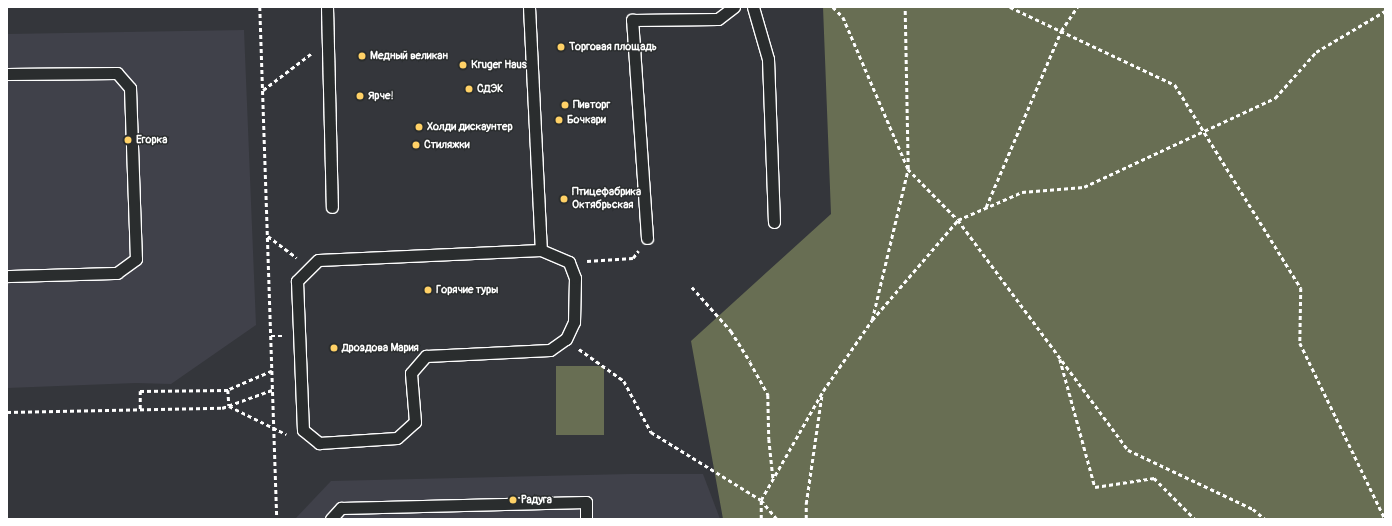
<!DOCTYPE html>
<html>
<head>
<meta charset="utf-8">
<style>
	body { margin:0 }
	#map { position:relative; width:1392px; height:526px; overflow:hidden; background:#34363b; font-family:Pangolin,sans-serif }
	div>[style] { position:absolute }
	.built>* { inset:0; background:#40414a }
	.green>* { inset:0; background:#686e53; transform-origin:0 0 }
	.path>* { height:2.5px; margin-top:-1.25px; transform-origin:0; background:repeating-linear-gradient(90deg,#fff 0 4px,transparent 0 7px) }
	.roads { filter:drop-shadow(1px 0 #fff) drop-shadow(-1px 0 #fff) drop-shadow(0 1px #fff) drop-shadow(0 -1px #fff) }
	.service>* { height:11px; margin:-5.5px; padding:0 5.5px; transform-origin:5.5px; border-radius:5.5px; background:#2a2d2e }
	.dots>* { width:11px; height:11px; translate:-50% -50%; box-sizing:border-box; border:2px solid #2a2d2e; border-radius:50% }
	span { translate:-50% -50%; white-space:nowrap; text-align:center; line-height:1.15; -webkit-text-stroke:3px #2a2d2e; paint-order:stroke }
	.poi-label { font-size:11px; color:#fff; font-weight:700 }
	.left { translate:0 -50%; text-align:left }
	.frame { position:absolute; inset:0; border:8px solid #fff; pointer-events:none }
</style>
</head>
<body>
<div id="map">
	<div class="built">
		<div style="clip-path:polygon(244px 30px,256px 325px,171px 384px,136px 383px,7px 388px,7px 34px)"></div>
		<div style="clip-path:polygon(630px 474px,703px 474px,720px 519px,295px 519px,331px 481px)"></div>
	</div>
	<div class="green">
		<div style="clip-path:polygon(823px 7px,1385px 7px,1385px 519px,723px 519px,691px 341px,831px 214px)"></div>
		<div style="left:604px;top:366px;width:69px;height:48px;rotate:90deg"></div>
	</div>
	<div class="path">
		<div style="left:260px;top:7px;width:512px;rotate:88.1deg"></div>
		<div style="left:833px;top:7px;width:14px;rotate:45deg"></div>
		<div style="left:843px;top:17px;width:165px;rotate:66.8deg"></div>
		<div style="left:908px;top:169px;width:71px;rotate:45.6deg"></div>
		<div style="left:958px;top:220px;width:286px;rotate:53.5deg"></div>
		<div style="left:1128px;top:450px;width:138px;rotate:25.3deg"></div>
		<div style="left:1253px;top:509px;width:16px;rotate:40deg"></div>
		<div style="left:1010px;top:7px;width:183px;rotate:25.3deg"></div>
		<div style="left:1175px;top:85px;width:239px;rotate:58.2deg"></div>
		<div style="left:1301px;top:288px;width:55px;rotate:91deg"></div>
		<div style="left:1300px;top:343px;width:195px;rotate:64.2deg"></div>
		<div style="left:263px;top:90px;width:61px;rotate:-37.1deg"></div>
		<div style="left:986px;top:207px;width:191px;rotate:-66.9deg"></div>
		<div style="left:1061px;top:31px;width:29px;rotate:-56deg"></div>
		<div style="left:268px;top:236px;width:36px;rotate:37deg"></div>
		<div style="left:587px;top:261px;width:46px;rotate:-3.7deg"></div>
		<div style="left:633px;top:258px;width:9px;rotate:-54deg"></div>
		<div style="left:692px;top:287px;width:59px;rotate:48.4deg"></div>
		<div style="left:731px;top:331px;width:36px;rotate:58deg"></div>
		<div style="left:750px;top:362px;width:38px;rotate:61deg"></div>
		<div style="left:768px;top:395px;width:44px;rotate:88.7deg"></div>
		<div style="left:769px;top:439px;width:39px;rotate:84deg"></div>
		<div style="left:872px;top:320px;width:132px;rotate:-49.3deg"></div>
		<div style="left:958px;top:220px;width:70px;rotate:-23.6deg"></div>
		<div style="left:1022px;top:192px;width:62px;rotate:-4.6deg"></div>
		<div style="left:1084px;top:187px;width:211px;rotate:-25deg"></div>
		<div style="left:1275px;top:98px;width:62px;rotate:-48.3deg"></div>
		<div style="left:1316px;top:52px;width:80px;rotate:-30.7deg"></div>
		<div style="left:271px;top:336px;width:11px"></div>
		<div style="left:579px;top:349px;width:55px;rotate:35.4deg"></div>
		<div style="left:624px;top:381px;width:58px;rotate:62.1deg"></div>
		<div style="left:651px;top:432px;width:129px;rotate:31.7deg"></div>
		<div style="left:761px;top:500px;width:25px;rotate:50deg"></div>
		<div style="left:1060px;top:359px;width:133px;rotate:74.7deg"></div>
		<div style="left:1095px;top:487px;width:60px;rotate:-8.7deg"></div>
		<div style="left:1154px;top:478px;width:58px;rotate:45deg"></div>
		<div style="left:272px;top:371px;width:48px;rotate:156.6deg"></div>
		<div style="left:228px;top:390px;width:16px;rotate:86deg"></div>
		<div style="left:229px;top:406px;width:64px;rotate:26.2deg"></div>
		<div style="left:140px;top:409px;width:18px;rotate:-90deg"></div>
		<div style="left:140px;top:391px;width:88px;rotate:-0.7deg"></div>
		<div style="left:7px;top:412px;width:215px;rotate:-1.1deg"></div>
		<div style="left:222px;top:408px;width:53px;rotate:-19.8deg"></div>
		<div style="left:761px;top:519px;width:19px;rotate:-90deg"></div>
		<div style="left:761px;top:500px;width:125px;rotate:-60.4deg"></div>
		<div style="left:823px;top:391px;width:86px;rotate:-55.4deg"></div>
		<div style="left:872px;top:320px;width:155px;rotate:-76.6deg"></div>
		<div style="left:908px;top:169px;width:162px;rotate:-91.1deg"></div>
		<div style="left:806px;top:519px;width:15px;rotate:-90deg"></div>
		<div style="left:806px;top:504px;width:112px;rotate:-81.8deg"></div>
	</div>
	<div class="roads">
		<div class="service">
			<div style="left:327px;top:7px;width:200px;rotate:88.6deg"></div>
			<div style="left:529px;top:7px;width:243px;rotate:87.2deg"></div>
			<div style="left:541px;top:250px;width:223px;rotate:177.4deg"></div>
			<div style="left:318px;top:260px;width:30px;rotate:135deg"></div>
			<div style="left:297px;top:281px;width:149px;rotate:87.7deg"></div>
			<div style="left:303px;top:430px;width:21px;rotate:39deg"></div>
			<div style="left:319px;top:443px;width:78px;rotate:-3.7deg"></div>
			<div style="left:397px;top:438px;width:24px;rotate:-42deg"></div>
			<div style="left:415px;top:422px;width:49px;rotate:-94.7deg"></div>
			<div style="left:411px;top:373px;width:23px;rotate:-49deg"></div>
			<div style="left:426px;top:356px;width:124px;rotate:-2.8deg"></div>
			<div style="left:550px;top:350px;width:19px;rotate:-35deg"></div>
			<div style="left:566px;top:339px;width:19px;rotate:-65deg"></div>
			<div style="left:574px;top:322px;width:44px;rotate:-88.7deg"></div>
			<div style="left:575px;top:278px;width:17px;rotate:-111deg"></div>
			<div style="left:569px;top:262px;width:30px;rotate:-157deg"></div>
			<div style="left:753px;top:7px;width:54px;rotate:73.9deg"></div>
			<div style="left:768px;top:59px;width:163px;rotate:87.9deg"></div>
			<div style="left:7px;top:74px;width:110px;rotate:-0.5deg"></div>
			<div style="left:117px;top:73px;width:20px;rotate:49deg"></div>
			<div style="left:130px;top:88px;width:171px;rotate:88deg"></div>
			<div style="left:136px;top:259px;width:24px;rotate:144deg"></div>
			<div style="left:117px;top:273px;width:110px;rotate:178.4deg"></div>
			<div style="left:647px;top:238px;width:219px;rotate:-93.9deg"></div>
			<div style="left:632px;top:20px;width:86px;rotate:-0.7deg"></div>
			<div style="left:718px;top:19px;width:20px;rotate:-37deg"></div>
			<div style="left:331px;top:519px;width:15px;rotate:-48deg"></div>
			<div style="left:341px;top:508px;width:245px;rotate:-1.4deg"></div>
			<div style="left:586px;top:502px;width:17px;rotate:90deg"></div>
		</div>
	</div>
	<div class="dots">
		<div style="left:561px;top:47px;background:#ffd166"></div>
		<div style="left:362px;top:56px;background:#ffd166"></div>
		<div style="left:463px;top:65px;background:#ffd166"></div>
		<div style="left:469px;top:89px;background:#ffd166"></div>
		<div style="left:360px;top:96px;background:#ffd166"></div>
		<div style="left:565px;top:105px;background:#ffd166"></div>
		<div style="left:559px;top:120px;background:#ffd166"></div>
		<div style="left:419px;top:127px;background:#ffd166"></div>
		<div style="left:128px;top:140px;background:#ffd166"></div>
		<div style="left:416px;top:145px;background:#ffd166"></div>
		<div style="left:564px;top:199px;background:#ffd166"></div>
		<div style="left:428px;top:290px;background:#ffd166"></div>
		<div style="left:334px;top:348px;background:#ffd166"></div>
		<div style="left:513px;top:500px;background:#ffd166"></div>
	</div>
	<div class="poi-label">
		<span class="left" style="left:569px;top:47px">Торговая площадь</span>
		<span class="left" style="left:370px;top:56px">Медный великан</span>
		<span class="left" style="left:471px;top:65px">Kruger Haus</span>
		<span class="left" style="left:477px;top:89px">СДЭК</span>
		<span class="left" style="left:368px;top:96px">Ярче!</span>
		<span class="left" style="left:573px;top:105px">Пивторг</span>
		<span class="left" style="left:567px;top:120px">Бочкари</span>
		<span class="left" style="left:427px;top:127px">Холди дискаунтер</span>
		<span class="left" style="left:136px;top:140px">Егорка</span>
		<span class="left" style="left:424px;top:145px">Стиляжки</span>
		<span class="left" style="left:572px;top:199px">Птицефабрика<br>Октябрьская</span>
		<span class="left" style="left:436px;top:290px">Горячие туры</span>
		<span class="left" style="left:342px;top:348px">Дроздова Мария</span>
		<span class="left" style="left:521px;top:500px">Радуга</span>
	</div>
	<div class="frame"></div>
</div>
</body>
</html>
